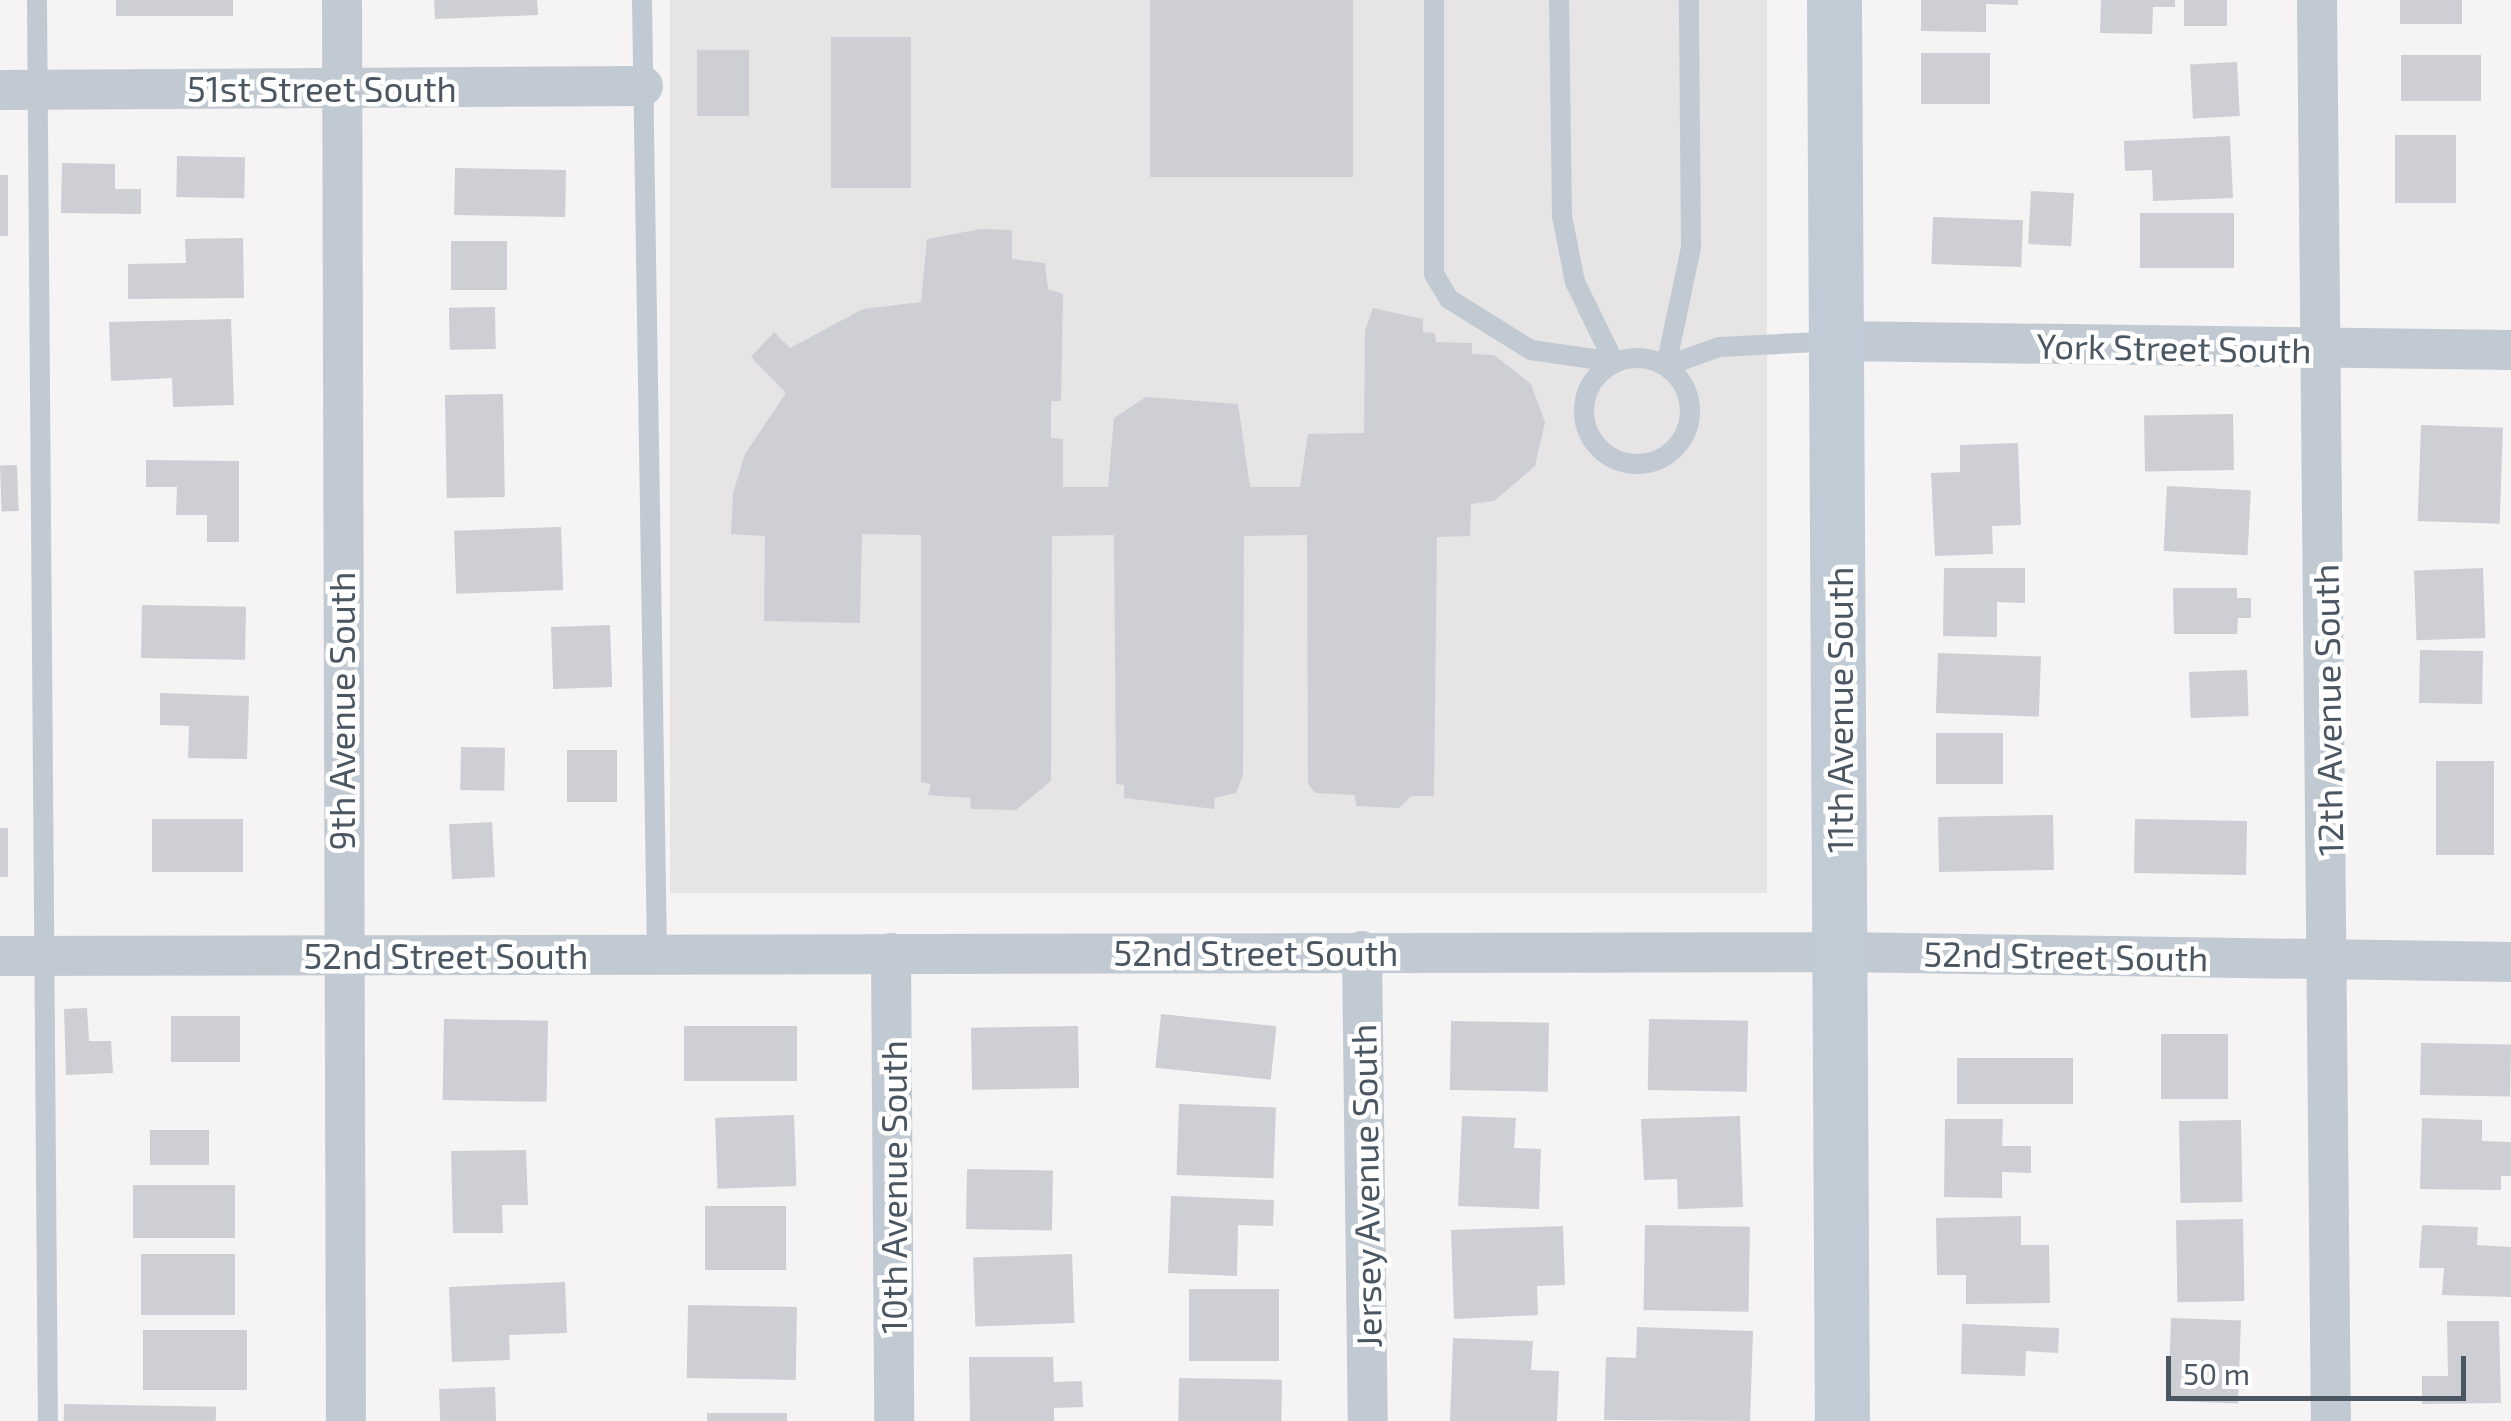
<!DOCTYPE html>
<html>
<head>
<meta charset="utf-8">
<style>
	body { margin:0 }
	#map { position:relative; width:2511px; height:1421px; overflow:hidden; background:#f5f3f3; font-family:"Exo 2",sans-serif }
	div>[style] { position:absolute }
	.education>* { inset:0; background:#e6e4e5; transform-origin:0 0 }
	.building>* { inset:0; background:#cdcfd5; transform-origin:0 0 }
	.lane>* { height:20px; margin:-10px; padding:0 10px; transform-origin:10px; border-radius:10px; background:#c1cad2 }
	.lane>.ring { margin:-10px; padding:0; box-sizing:content-box; background:none; border:20px solid #c1cad2; border-radius:50% }
	.street>* { height:40px; margin:-20px; padding:0 20px; transform-origin:20px; border-radius:20px; background:#c1cad2 }
	.secondary>* { height:55px; margin:-27.5px; padding:0 27.5px; transform-origin:27.5px; border-radius:27.5px; background:#c1cbd6 }
	span { translate:-50% -50%; white-space:nowrap; text-align:center; line-height:1.15; -webkit-text-stroke:9px #fff; paint-order:stroke }
	.street-label { font-size:35px; color:#4a5661 }
	.scale { position:absolute; left:2166px; top:1356px; width:300px; height:45px; box-sizing:border-box; border:5px solid #4a5661; border-top:0; padding-left:12px; font-size:30px; line-height:35px; white-space:nowrap; color:#4a5661; -webkit-text-stroke:8px #fff; paint-order:stroke }
</style>
</head>
<body>
<div id="map">
	<div class="education">
		<div style="left:670px;top:0;width:1097px;height:893px"></div>
	</div>
	<div class="building">
		<div style="left:116px;top:0;width:117px;height:16px"></div>
		<div style="clip-path:polygon(434px 0,537px 0,538px 15px,435px 19px)"></div>
		<div style="left:1150px;top:0;width:203px;height:177px"></div>
		<div style="clip-path:polygon(1921px 0,2018px 0,2018px 5px,1986px 4px,1986px 32px,1921px 31px)"></div>
		<div style="clip-path:polygon(2101px 0,2175px 0,2175px 7px,2153px 7px,2152px 34px,2100px 33px)"></div>
		<div style="left:2184px;top:0;width:43px;height:26px"></div>
		<div style="left:2400px;top:0;width:62px;height:24px"></div>
		<div style="left:831px;top:37px;width:80px;height:151px"></div>
		<div style="left:697px;top:50px;width:52px;height:66px"></div>
		<div style="left:1921px;top:53px;width:69px;height:51px"></div>
		<div style="left:2401px;top:55px;width:80px;height:46px"></div>
		<div style="left:2237px;top:62px;width:54px;height:47px;rotate:87deg"></div>
		<div style="left:2395px;top:135px;width:61px;height:68px"></div>
		<div style="clip-path:polygon(2230px 136px,2233px 198px,2153px 201px,2152px 170px,2125px 171px,2124px 141px)"></div>
		<div style="left:177px;top:156px;width:68px;height:41px;rotate:1deg"></div>
		<div style="clip-path:polygon(62px 163px,115px 164px,115px 189px,141px 189px,141px 214px,61px 213px)"></div>
		<div style="left:455px;top:168px;width:111px;height:47px;rotate:1deg"></div>
		<div style="left:0;top:175px;width:8px;height:61px"></div>
		<div style="left:2031px;top:191px;width:43px;height:53px;rotate:3deg"></div>
		<div style="left:2140px;top:213px;width:94px;height:55px"></div>
		<div style="left:1933px;top:217px;width:90px;height:47px;rotate:2deg"></div>
		<div style="clip-path:polygon(981px 229px,1012px 230px,1012px 259px,1045px 263px,1048px 289px,1063px 294px,1061px 401px,1051px 401px,1051px 438px,1063px 439px,1063px 487px,1108px 487px,1114px 418px,1146px 397px,1238px 404px,1250px 487px,1300px 487px,1308px 434px,1364px 433px,1365px 331px,1373px 308px,1423px 319px,1423px 332px,1435px 333px,1436px 342px,1472px 343px,1472px 354px,1494px 355px,1531px 384px,1545px 422px,1535px 466px,1494px 501px,1471px 504px,1470px 536px,1437px 537px,1434px 796px,1411px 796px,1399px 808px,1356px 806px,1355px 795px,1315px 793px,1308px 784px,1307px 535px,1244px 536px,1243px 776px,1236px 793px,1215px 798px,1214px 809px,1124px 798px,1124px 785px,1116px 784px,1114px 535px,1052px 536px,1051px 781px,1016px 810px,971px 809px,970px 798px,928px 795px,931px 784px,921px 782px,921px 535px,862px 534px,860px 623px,764px 621px,765px 536px,731px 534px,733px 493px,745px 454px,786px 393px,751px 357px,774px 332px,790px 348px,863px 309px,921px 302px,927px 239px)"></div>
		<div style="clip-path:polygon(243px 238px,244px 298px,128px 299px,128px 264px,186px 263px,185px 239px)"></div>
		<div style="left:451px;top:241px;width:56px;height:49px"></div>
		<div style="left:495px;top:307px;width:42px;height:46px;rotate:89deg"></div>
		<div style="clip-path:polygon(231px 319px,234px 405px,173px 407px,172px 378px,111px 381px,109px 322px)"></div>
		<div style="left:503px;top:394px;width:103px;height:58px;rotate:89deg"></div>
		<div style="left:2233px;top:414px;width:56px;height:89px;rotate:89deg"></div>
		<div style="left:2421px;top:425px;width:82px;height:96px;rotate:2deg"></div>
		<div style="clip-path:polygon(2018px 443px,2021px 525px,1992px 526px,1993px 554px,1935px 556px,1931px 473px,1960px 472px,1960px 445px)"></div>
		<div style="clip-path:polygon(146px 460px,239px 461px,239px 542px,207px 542px,207px 515px,176px 515px,177px 487px,146px 487px)"></div>
		<div style="left:17px;top:465px;width:46px;height:17px;rotate:88deg"></div>
		<div style="left:2167px;top:486px;width:84px;height:65px;rotate:3deg"></div>
		<div style="left:561px;top:527px;width:63px;height:107px;rotate:88deg"></div>
		<div style="clip-path:polygon(1944px 568px,2025px 568px,2025px 603px,1997px 602px,1997px 637px,1943px 636px)"></div>
		<div style="left:2483px;top:568px;width:70px;height:69px;rotate:88deg"></div>
		<div style="clip-path:polygon(2173px 588px,2237px 588px,2237px 598px,2251px 598px,2251px 618px,2238px 618px,2237px 634px,2174px 634px)"></div>
		<div style="left:142px;top:605px;width:104px;height:53px;rotate:1deg"></div>
		<div style="left:610px;top:625px;width:62px;height:59px;rotate:88deg"></div>
		<div style="left:2420px;top:650px;width:63px;height:53px;rotate:1deg"></div>
		<div style="left:1938px;top:653px;width:103px;height:60px;rotate:2deg"></div>
		<div style="left:2247px;top:670px;width:46px;height:58px;rotate:88deg"></div>
		<div style="clip-path:polygon(160px 693px,249px 696px,247px 759px,188px 758px,189px 726px,160px 725px)"></div>
		<div style="left:1936px;top:733px;width:67px;height:51px"></div>
		<div style="left:461px;top:747px;width:44px;height:43px;rotate:1deg"></div>
		<div style="left:567px;top:750px;width:50px;height:52px"></div>
		<div style="left:2436px;top:761px;width:58px;height:94px"></div>
		<div style="left:2053px;top:815px;width:55px;height:115px;rotate:89deg"></div>
		<div style="left:152px;top:819px;width:91px;height:53px"></div>
		<div style="left:2135px;top:819px;width:112px;height:54px;rotate:1deg"></div>
		<div style="left:492px;top:822px;width:55px;height:43px;rotate:87deg"></div>
		<div style="left:0;top:828px;width:8px;height:49px"></div>
		<div style="clip-path:polygon(87px 1008px,89px 1041px,111px 1041px,113px 1073px,66px 1075px,64px 1009px)"></div>
		<div style="left:1161px;top:1014px;width:116px;height:54px;rotate:6deg"></div>
		<div style="left:171px;top:1016px;width:69px;height:46px"></div>
		<div style="left:444px;top:1019px;width:104px;height:81px;rotate:1deg"></div>
		<div style="left:1649px;top:1019px;width:99px;height:71px;rotate:1deg"></div>
		<div style="left:1451px;top:1021px;width:98px;height:69px;rotate:1deg"></div>
		<div style="left:684px;top:1026px;width:113px;height:55px"></div>
		<div style="left:1078px;top:1026px;width:62px;height:107px;rotate:89deg"></div>
		<div style="left:2161px;top:1034px;width:67px;height:65px"></div>
		<div style="left:2421px;top:1043px;width:90px;height:52px;rotate:1deg"></div>
		<div style="left:1957px;top:1058px;width:116px;height:46px"></div>
		<div style="left:1179px;top:1104px;width:97px;height:71px;rotate:2deg"></div>
		<div style="left:794px;top:1115px;width:71px;height:79px;rotate:88deg"></div>
		<div style="clip-path:polygon(1462px 1116px,1516px 1118px,1514px 1148px,1541px 1149px,1539px 1209px,1458px 1206px)"></div>
		<div style="clip-path:polygon(1740px 1116px,1743px 1207px,1678px 1209px,1677px 1179px,1644px 1180px,1641px 1119px)"></div>
		<div style="clip-path:polygon(2422px 1118px,2482px 1120px,2482px 1141px,2511px 1142px,2511px 1176px,2501px 1176px,2501px 1190px,2420px 1189px)"></div>
		<div style="clip-path:polygon(1945px 1119px,2003px 1119px,2002px 1146px,2031px 1146px,2031px 1173px,2002px 1172px,2002px 1198px,1944px 1197px)"></div>
		<div style="left:2241px;top:1120px;width:82px;height:62px;rotate:89deg"></div>
		<div style="left:209px;top:1130px;width:35px;height:59px;rotate:90deg"></div>
		<div style="clip-path:polygon(526px 1150px,528px 1205px,502px 1205px,503px 1233px,453px 1233px,451px 1151px)"></div>
		<div style="left:967px;top:1169px;width:86px;height:60px;rotate:1deg"></div>
		<div style="left:133px;top:1185px;width:102px;height:53px"></div>
		<div style="clip-path:polygon(1171px 1196px,1274px 1200px,1273px 1226px,1238px 1225px,1237px 1276px,1168px 1273px)"></div>
		<div style="left:705px;top:1206px;width:81px;height:64px"></div>
		<div style="clip-path:polygon(2021px 1216px,2021px 1245px,2049px 1245px,2050px 1303px,1966px 1304px,1966px 1275px,1937px 1275px,1936px 1218px)"></div>
		<div style="left:2243px;top:1219px;width:82px;height:67px;rotate:89deg"></div>
		<div style="left:1645px;top:1225px;width:105px;height:85px;rotate:1deg"></div>
		<div style="clip-path:polygon(2422px 1225px,2478px 1227px,2477px 1245px,2511px 1247px,2511px 1297px,2442px 1295px,2444px 1268px,2419px 1268px)"></div>
		<div style="clip-path:polygon(1563px 1226px,1565px 1285px,1537px 1286px,1538px 1315px,1454px 1319px,1451px 1230px)"></div>
		<div style="left:141px;top:1254px;width:94px;height:61px"></div>
		<div style="left:1072px;top:1254px;width:69px;height:99px;rotate:88deg"></div>
		<div style="clip-path:polygon(565px 1282px,567px 1333px,509px 1335px,510px 1360px,452px 1362px,449px 1287px)"></div>
		<div style="left:1189px;top:1289px;width:90px;height:72px"></div>
		<div style="left:688px;top:1305px;width:109px;height:73px;rotate:1deg"></div>
		<div style="left:2171px;top:1318px;width:70px;height:83px;rotate:2deg"></div>
		<div style="clip-path:polygon(2447px 1321px,2499px 1321px,2501px 1403px,2422px 1404px,2422px 1376px,2448px 1376px)"></div>
		<div style="clip-path:polygon(1962px 1324px,2059px 1328px,2058px 1353px,2026px 1351px,2025px 1376px,1961px 1374px)"></div>
		<div style="clip-path:polygon(1637px 1327px,1753px 1331px,1750px 1421px,1604px 1420px,1606px 1357px,1636px 1358px)"></div>
		<div style="left:143px;top:1330px;width:104px;height:60px"></div>
		<div style="clip-path:polygon(1453px 1338px,1533px 1341px,1531px 1370px,1559px 1371px,1557px 1421px,1450px 1421px)"></div>
		<div style="clip-path:polygon(969px 1357px,1053px 1357px,1054px 1382px,1082px 1381px,1083px 1407px,1054px 1408px,1054px 1421px,970px 1421px)"></div>
		<div style="left:1179px;top:1378px;width:103px;height:43px;rotate:1deg"></div>
		<div style="left:495px;top:1387px;width:34px;height:56px;rotate:88deg"></div>
		<div style="left:64px;top:1404px;width:152px;height:17px;rotate:1deg"></div>
		<div style="left:707px;top:1413px;width:80px;height:8px"></div>
	</div>
	<div class="lane">
		<div style="left:37px;top:0;width:1421px;rotate:89.56deg"></div>
		<div style="left:642px;top:0;width:954px;rotate:89.1deg"></div>
		<div style="left:1434px;top:0;width:274px;rotate:90deg"></div>
		<div style="left:1434px;top:274px;width:29px;rotate:59deg"></div>
		<div style="left:1449px;top:299px;width:97px;rotate:31.9deg"></div>
		<div style="left:1531px;top:350px;width:84px;rotate:8.2deg"></div>
		<div style="left:1559px;top:0;width:216px;rotate:89.2deg"></div>
		<div style="left:1562px;top:216px;width:67px;rotate:78.9deg"></div>
		<div style="left:1575px;top:282px;width:89px;rotate:64deg"></div>
		<div class="ring" style="left:1584px;top:358px;width:86px;height:86px"></div>
		<div style="left:1666px;top:366px;width:122px;rotate:-78.1deg"></div>
		<div style="left:1691px;top:247px;width:247px;rotate:-90.5deg"></div>
		<div style="left:1666px;top:366px;width:56px;rotate:-19.7deg"></div>
		<div style="left:1719px;top:347px;width:117px;rotate:-2.9deg"></div>
	</div>
	<div class="street">
		<div style="left:342px;top:0;width:1421px;rotate:89.84deg"></div>
		<div style="left:2317px;top:0;width:1421px;rotate:89.44deg"></div>
		<div style="left:0;top:90px;width:643px;rotate:-0.36deg"></div>
		<div style="left:1838px;top:341px;width:673px;rotate:0.77deg"></div>
		<div style="left:1362px;top:951px;width:470px;rotate:89.3deg"></div>
		<div style="left:891px;top:953px;width:468px;rotate:89.6deg"></div>
		<div style="left:0;top:956px;width:1840px;rotate:-0.12deg"></div>
		<div style="left:1840px;top:952px;width:671px;rotate:0.85deg"></div>
	</div>
	<div class="secondary">
		<div style="left:1834px;top:0;width:1421px;rotate:89.68deg"></div>
	</div>
	<div class="street-label">
		<span style="left:322px;top:88px">51st Street South</span>
		<span style="left:2174px;top:347px;rotate:1deg">York Street South</span>
		<span style="left:1839px;top:710px;rotate:-90deg">11th Avenue South</span>
		<span style="left:2327px;top:710px;rotate:-91deg">12th Avenue South</span>
		<span style="left:341px;top:711px;rotate:-90deg">9th Avenue South</span>
		<span style="left:1256px;top:952px">52nd Street South</span>
		<span style="left:446px;top:955px">52nd Street South</span>
		<span style="left:2066px;top:955px;rotate:1deg">52nd Street South</span>
		<span style="left:1365px;top:1186px;rotate:-91deg">Jersey Avenue South</span>
		<span style="left:893px;top:1187px;rotate:-90deg">10th Avenue South</span>
	</div>
	<div class="scale">50 m</div>
</div>
</body>
</html>
